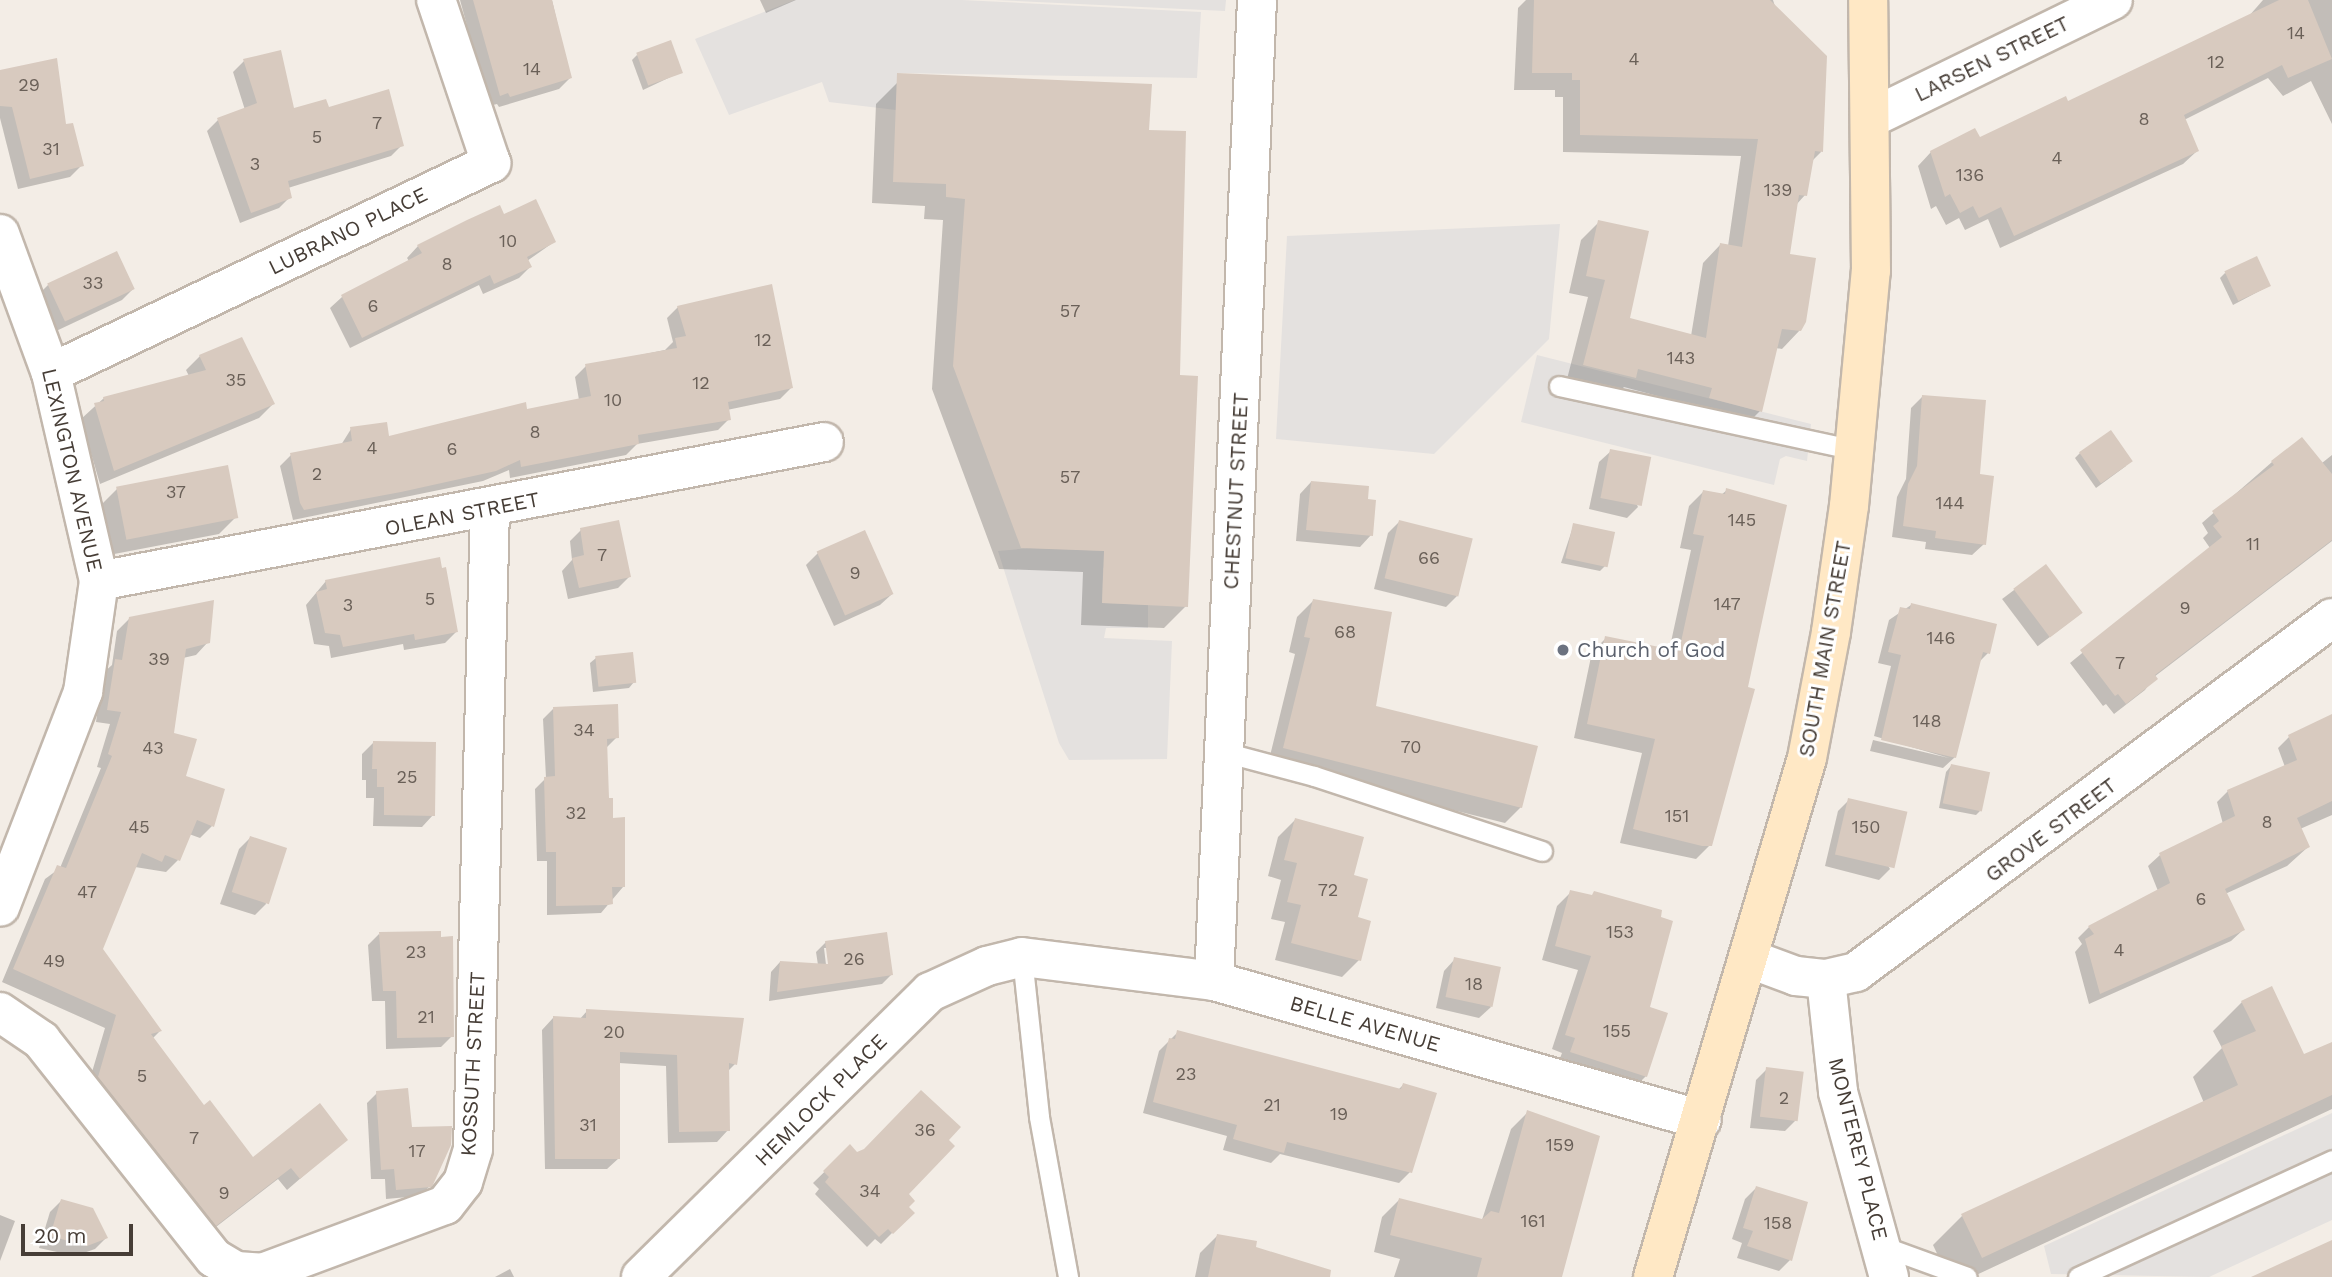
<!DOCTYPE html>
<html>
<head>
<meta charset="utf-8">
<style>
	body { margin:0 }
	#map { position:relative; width:2332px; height:1277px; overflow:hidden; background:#f3ede6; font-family:"Work Sans",sans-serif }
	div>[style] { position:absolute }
	.parking>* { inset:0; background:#e4e1df }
	.shadow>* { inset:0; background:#0003; transform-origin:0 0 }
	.building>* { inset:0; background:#d8cabf; transform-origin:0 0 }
	.roads { filter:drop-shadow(2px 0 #c2b7ac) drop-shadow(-2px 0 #c2b7ac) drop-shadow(0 2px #c2b7ac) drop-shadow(0 -2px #c2b7ac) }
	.lane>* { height:19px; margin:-9.5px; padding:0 9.5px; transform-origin:9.5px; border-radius:9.5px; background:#fff }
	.street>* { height:38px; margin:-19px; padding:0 19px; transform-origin:19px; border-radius:19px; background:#fff }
	.secondary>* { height:38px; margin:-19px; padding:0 19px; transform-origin:19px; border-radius:19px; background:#ffe8c5 }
	.dots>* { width:19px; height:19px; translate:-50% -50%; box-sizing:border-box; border:4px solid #fff; border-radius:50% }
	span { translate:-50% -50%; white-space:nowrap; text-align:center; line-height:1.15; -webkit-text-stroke:6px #fff; paint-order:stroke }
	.number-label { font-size:18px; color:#6a6058 }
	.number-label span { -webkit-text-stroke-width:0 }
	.street-label { font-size:21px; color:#463d36 }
	.worship-label { font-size:21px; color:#5b616d }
	.left { translate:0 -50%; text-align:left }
	.scale { position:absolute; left:21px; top:1224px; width:112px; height:32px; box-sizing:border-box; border:4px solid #463d36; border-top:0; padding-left:9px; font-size:21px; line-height:24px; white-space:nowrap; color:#463d36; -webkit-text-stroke:5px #fff; paint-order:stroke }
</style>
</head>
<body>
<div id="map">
	<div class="parking">
		<div style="clip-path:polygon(795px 0,962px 0,1201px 12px,1197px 78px,898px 73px,896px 110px,829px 102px,822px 82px,729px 115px,695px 39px)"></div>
		<div style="clip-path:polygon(995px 0,1226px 0,1225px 11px)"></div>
		<div style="clip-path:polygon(1560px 224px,1549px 339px,1434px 454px,1276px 439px,1287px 236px)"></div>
		<div style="clip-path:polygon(1537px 355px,1811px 424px,1807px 461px,1786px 456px,1780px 459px,1774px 485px,1521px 422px)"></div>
		<div style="clip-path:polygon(1030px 548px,1113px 551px,1103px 569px,1102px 603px,1148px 605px,1148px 628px,1106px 628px,1104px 638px,1172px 641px,1167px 759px,1069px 760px,1059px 743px,998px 551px)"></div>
		<div style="clip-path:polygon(2332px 1113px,2332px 1220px,2209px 1277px,2051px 1274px,2044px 1246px)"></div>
	</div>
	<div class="shadow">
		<div style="clip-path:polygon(460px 0,552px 0,570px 78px,559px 89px,499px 107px,497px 104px,489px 106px)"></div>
		<div style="clip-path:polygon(760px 0,796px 0,766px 13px)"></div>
		<div style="clip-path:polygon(1526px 0,1773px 0,1821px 152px,1811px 162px,1805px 195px,1796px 205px,1788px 256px,1800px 330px,1782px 349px,1776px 348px,1760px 411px,1742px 429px,1692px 416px,1695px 406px,1624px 387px,1616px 395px,1566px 383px,1588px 297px,1569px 293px,1581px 240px,1599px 222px,1628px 320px,1691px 336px,1703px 263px,1720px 245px,1728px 246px,1741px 156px,1563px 152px,1563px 97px,1555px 97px,1555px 90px,1514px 90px,1518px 8px)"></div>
		<div style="clip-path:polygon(2263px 0,2332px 0,2332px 124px,2311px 81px,2283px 96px,2268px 78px,2184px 120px,2197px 151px,2183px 164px,2000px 248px,1988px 219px,1965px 230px,1959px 218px,1946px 225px,1936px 206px,1931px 209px,1918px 166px,1931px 152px,1979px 139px,2068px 103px,2249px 16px)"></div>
		<div style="clip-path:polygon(637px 55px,681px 72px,643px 90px,632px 60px)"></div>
		<div style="clip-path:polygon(244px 61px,293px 110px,328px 109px,402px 145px,391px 156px,288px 188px,290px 197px,279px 208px,240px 223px,207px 131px,218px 120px,245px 110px,233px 72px)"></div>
		<div style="clip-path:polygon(0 71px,82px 165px,70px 177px,18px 189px,0 118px)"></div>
		<div style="clip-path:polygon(897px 83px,1148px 131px,1178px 377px,1186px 606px,1164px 628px,1081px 625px,1083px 572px,999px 569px,932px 389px,943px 220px,924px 219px,925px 206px,872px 203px,876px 104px)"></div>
		<div style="clip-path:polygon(503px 217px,554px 242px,527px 261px,530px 267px,519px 278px,483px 294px,479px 285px,350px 348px,330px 308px,342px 297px,409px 261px,407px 258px,418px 246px)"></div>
		<div style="clip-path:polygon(2225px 273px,2269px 286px,2233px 305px,2220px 278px)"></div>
		<div style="clip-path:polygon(48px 285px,133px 289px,122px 300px,54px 332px,37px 296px)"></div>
		<div style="clip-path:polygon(678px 307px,791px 388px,780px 399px,727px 410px,729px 419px,718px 430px,637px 444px,626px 455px,510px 478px,509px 470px,483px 481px,293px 520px,280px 466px,291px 455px,341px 445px,351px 429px,388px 438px,579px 400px,575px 377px,586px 366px,665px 350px,673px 342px,667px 318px)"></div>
		<div style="clip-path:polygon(200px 356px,273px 404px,259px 418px,100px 484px,81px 419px,104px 398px,189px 376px,186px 370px)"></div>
		<div style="clip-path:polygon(1922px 397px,1978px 476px,1984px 544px,1972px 555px,1925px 549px,1926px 542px,1892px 537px,1897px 497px,1906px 479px,1911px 408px)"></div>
		<div style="clip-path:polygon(1611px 451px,1638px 507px,1627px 518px,1589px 509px,1599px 462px)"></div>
		<div style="clip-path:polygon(2080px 453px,2126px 466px,2096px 488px,2075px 458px)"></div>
		<div style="clip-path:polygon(2332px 455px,2332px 541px,2154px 677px,2145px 690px,2114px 714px,2106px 704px,2103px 706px,2070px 663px,2210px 548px,2203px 538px,2208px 533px,2202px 523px,2272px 462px,2322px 463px)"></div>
		<div style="clip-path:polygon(1311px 482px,1366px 501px,1371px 535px,1360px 547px,1296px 541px,1300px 494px)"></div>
		<div style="clip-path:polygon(117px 489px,236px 517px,219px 534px,109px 555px,100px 506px)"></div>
		<div style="clip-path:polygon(1727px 490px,1710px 845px,1696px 859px,1620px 843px,1642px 753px,1574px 738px,1592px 652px,1606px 638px,1669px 651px,1691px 550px,1680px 548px,1689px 506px,1703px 492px,1721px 495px)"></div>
		<div style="clip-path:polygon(1399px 522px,1457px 596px,1446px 607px,1374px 589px,1388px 533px)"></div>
		<div style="clip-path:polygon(1574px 524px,1605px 566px,1600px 571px,1561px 563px)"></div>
		<div style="clip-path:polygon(581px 530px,629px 577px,618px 588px,568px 599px,562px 571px,572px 560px,570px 541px)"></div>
		<div style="clip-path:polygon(864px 532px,892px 594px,880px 605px,834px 626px,806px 565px,818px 553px)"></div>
		<div style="left:2046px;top:566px;width:59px;height:55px;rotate:53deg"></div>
		<div style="clip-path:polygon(326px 581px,456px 632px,445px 643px,404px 650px,403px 644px,331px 658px,329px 646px,314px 644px,306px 605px)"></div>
		<div style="clip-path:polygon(1313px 601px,1374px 707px,1521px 807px,1505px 823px,1268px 764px,1295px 654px,1289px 652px,1297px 617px)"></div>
		<div style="clip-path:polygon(1911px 605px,1988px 653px,1978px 663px,1955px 757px,1943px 768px,1870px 751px,1873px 740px,1949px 758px,1874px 736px,1891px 666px,1878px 663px,1889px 620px)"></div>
		<div style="clip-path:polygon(130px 618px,208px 642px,196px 655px,183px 658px,172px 734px,183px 777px,212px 826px,200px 838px,189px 834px,178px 860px,166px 872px,135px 867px,101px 949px,160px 1031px,153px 1038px,204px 1107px,253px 1160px,346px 1139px,287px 1190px,278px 1179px,203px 1237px,87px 1089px,105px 1028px,2px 982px,45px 879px,60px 868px,101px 768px,97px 767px,110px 724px,96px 722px,103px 673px,112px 665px,117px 631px)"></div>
		<div style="clip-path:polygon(596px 658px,634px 682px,629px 688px,593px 692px,590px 663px)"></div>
		<div style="clip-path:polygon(553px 709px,617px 737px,607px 747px,607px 800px,623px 887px,601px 913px,547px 915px,547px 861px,537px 861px,535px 789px,546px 778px,543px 719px)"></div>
		<div style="clip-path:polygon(2332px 728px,2332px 815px,2300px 829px,2308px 847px,2287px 866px,2225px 894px,2243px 930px,2231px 941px,2089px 1004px,2075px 952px,2082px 944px,2078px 938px,2089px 927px,2158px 891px,2148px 866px,2160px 855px,2223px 824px,2217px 802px,2228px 791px,2285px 767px,2278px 748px,2290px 736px)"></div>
		<div style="clip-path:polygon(374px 742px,433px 815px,422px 827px,373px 826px,374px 798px,366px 798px,366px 780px,362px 780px,362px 754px)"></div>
		<div style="clip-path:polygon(1951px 766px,1981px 810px,1976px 815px,1939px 808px,1946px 772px)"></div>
		<div style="clip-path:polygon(1849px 800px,1890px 869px,1879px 880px,1825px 866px,1838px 811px)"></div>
		<div style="clip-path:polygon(1295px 820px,1352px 877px,1359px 960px,1342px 977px,1275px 960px,1285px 922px,1271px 919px,1281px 880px,1268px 876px,1278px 837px)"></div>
		<div style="clip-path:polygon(250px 838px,266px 904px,255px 915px,220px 904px,239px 849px)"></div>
		<div style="clip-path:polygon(1571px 892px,1590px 897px,1648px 1008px,1646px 1076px,1631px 1091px,1557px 1066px,1562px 1053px,1552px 1049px,1578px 970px,1542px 960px,1557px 906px)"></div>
		<div style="clip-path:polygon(379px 934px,452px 1036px,441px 1047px,386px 1049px,385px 1001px,372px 1001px,368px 945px)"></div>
		<div style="clip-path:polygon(evenodd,826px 942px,892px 974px,882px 984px,769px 1001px,771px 972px,780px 962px,818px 965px,816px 952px,826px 942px,824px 948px,827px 948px,831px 972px,827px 973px,824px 948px)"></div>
		<div style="clip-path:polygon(1455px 959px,1491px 1007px,1479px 1018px,1436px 1008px,1444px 971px)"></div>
		<div style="clip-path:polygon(2242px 1002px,2304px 1057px,2332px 1043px,2332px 1109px,1972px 1277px,1948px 1277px,1933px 1245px,1962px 1216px,2204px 1103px,2193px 1077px,2222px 1048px,2213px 1031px)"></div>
		<div style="clip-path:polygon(587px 1011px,735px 1064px,727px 1072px,728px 1130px,717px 1142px,668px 1143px,666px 1066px,619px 1063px,619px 1158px,607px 1169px,545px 1169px,542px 1030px,553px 1018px,579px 1020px)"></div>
		<div style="clip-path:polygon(1178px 1032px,1398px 1090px,1403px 1085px,1410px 1172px,1399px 1183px,1280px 1154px,1271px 1163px,1223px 1150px,1227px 1136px,1143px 1113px,1159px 1051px)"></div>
		<div style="clip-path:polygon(1767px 1069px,1796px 1120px,1785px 1131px,1750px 1128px,1756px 1080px)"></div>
		<div style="clip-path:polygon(377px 1093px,411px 1129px,430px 1186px,419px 1196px,386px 1199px,385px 1179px,371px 1179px,367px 1103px)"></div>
		<div style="clip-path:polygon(1528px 1112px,1560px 1277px,1394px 1277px,1400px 1259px,1374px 1252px,1382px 1217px,1399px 1200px,1482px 1220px,1511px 1129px)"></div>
		<div style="clip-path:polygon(850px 1147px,907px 1194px,907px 1207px,912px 1213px,881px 1244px,875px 1239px,867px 1247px,815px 1194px,819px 1189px,813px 1183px)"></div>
		<div style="clip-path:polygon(1756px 1188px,1790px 1260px,1779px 1271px,1737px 1258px,1742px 1243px,1732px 1239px,1745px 1199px)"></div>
		<div style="clip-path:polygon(61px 1201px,106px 1238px,95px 1249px,75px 1256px,39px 1248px,50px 1212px)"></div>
		<div style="clip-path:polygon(0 1215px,15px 1221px,0 1261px)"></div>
		<div style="clip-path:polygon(1217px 1236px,1253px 1248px,1328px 1277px,1195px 1277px,1200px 1253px)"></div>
		<div style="clip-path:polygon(510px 1269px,514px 1277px,495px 1277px)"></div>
	</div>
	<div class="building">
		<div style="clip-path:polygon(473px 0,552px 0,572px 78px,510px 97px,508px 93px,500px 96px)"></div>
		<div style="clip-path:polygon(1534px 0,1770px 0,1827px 56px,1823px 152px,1815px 151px,1807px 196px,1799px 195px,1790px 254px,1816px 258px,1806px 322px,1801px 331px,1782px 329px,1762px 412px,1709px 398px,1712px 388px,1638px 369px,1636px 378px,1583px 365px,1605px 280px,1586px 276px,1598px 220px,1649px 231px,1630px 318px,1706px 338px,1720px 243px,1742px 247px,1758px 139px,1580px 135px,1580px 80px,1572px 80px,1572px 73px,1532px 73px)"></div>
		<div style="clip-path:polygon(2279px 0,2308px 0,2332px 59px,2288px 78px,2282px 65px,2184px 115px,2199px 151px,2014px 236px,2001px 207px,1979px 218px,1973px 206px,1960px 213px,1950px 194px,1945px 197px,1930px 151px,1975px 128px,1980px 137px,2066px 96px,2068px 101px)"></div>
		<div style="left:671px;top:40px;width:35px;height:37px;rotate:70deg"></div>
		<div style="clip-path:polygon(281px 50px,294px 108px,326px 99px,329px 107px,389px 89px,404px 146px,288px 181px,292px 198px,251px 213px,217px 118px,257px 103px,243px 59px)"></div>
		<div style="clip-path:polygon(57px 58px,66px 124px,73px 123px,84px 166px,30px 179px,12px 107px,0 106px,0 70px)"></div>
		<div style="clip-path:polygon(897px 73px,1152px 84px,1149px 130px,1186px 131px,1180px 375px,1198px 376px,1188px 607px,1102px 603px,1104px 551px,1021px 548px,953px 366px,965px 199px,946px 197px,946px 184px,893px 182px)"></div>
		<div style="clip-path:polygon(536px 199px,556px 242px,527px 257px,532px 267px,494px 284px,490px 275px,362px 338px,341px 295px,422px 253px,417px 245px,467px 220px,500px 205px,504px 214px)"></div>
		<div style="left:117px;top:251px;width:42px;height:77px;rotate:65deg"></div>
		<div style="left:2257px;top:256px;width:33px;height:36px;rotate:65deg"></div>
		<div style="clip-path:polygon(772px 284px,793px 388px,728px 402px,731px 420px,638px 435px,639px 444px,521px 467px,520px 460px,496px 471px,401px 492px,304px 510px,300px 503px,290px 453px,352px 441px,350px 427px,387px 422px,389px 436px,526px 402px,527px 409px,591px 396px,585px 364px,677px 348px,675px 338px,686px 336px,677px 306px)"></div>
		<div style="clip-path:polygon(242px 337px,275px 404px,114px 471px,94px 403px,104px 401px,103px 397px,206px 370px,199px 355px)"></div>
		<div style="clip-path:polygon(1922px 395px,1986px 400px,1980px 474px,1994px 476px,1986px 545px,1935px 538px,1936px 531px,1903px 526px,1908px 484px,1917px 466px)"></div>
		<div style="left:2111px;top:430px;width:38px;height:39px;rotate:55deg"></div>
		<div style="clip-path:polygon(2302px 437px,2332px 474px,2332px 540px,2155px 675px,2158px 679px,2126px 704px,2118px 694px,2115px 696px,2080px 650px,2222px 537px,2213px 526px,2219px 521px,2212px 511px,2274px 465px,2271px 461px)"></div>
		<div style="left:1610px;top:449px;width:42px;height:50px;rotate:11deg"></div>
		<div style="left:228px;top:465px;width:54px;height:114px;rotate:79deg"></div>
		<div style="clip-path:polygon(1311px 481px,1369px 486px,1368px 499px,1376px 500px,1373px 536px,1306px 530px)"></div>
		<div style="clip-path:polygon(1726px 488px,1787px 505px,1748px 687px,1755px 689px,1712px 846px,1702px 846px,1633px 829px,1655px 739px,1587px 724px,1605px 636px,1679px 651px,1704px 536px,1693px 534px,1703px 490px,1725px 494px)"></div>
		<div style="clip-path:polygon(619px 520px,631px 577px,579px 588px,572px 558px,584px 555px,580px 528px)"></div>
		<div style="left:1399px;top:520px;width:76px;height:60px;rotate:14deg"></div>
		<div style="left:1573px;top:523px;width:43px;height:36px;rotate:12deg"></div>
		<div style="left:865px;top:530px;width:70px;height:53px;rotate:66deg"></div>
		<div style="clip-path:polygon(440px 557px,442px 568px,446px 567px,458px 632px,415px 640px,414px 634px,343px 647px,340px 635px,325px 633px,316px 592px,327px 589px,325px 580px)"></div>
		<div style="left:2046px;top:564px;width:61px;height:41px;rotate:53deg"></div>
		<div style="clip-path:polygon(1313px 599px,1392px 612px,1376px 706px,1538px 746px,1522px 808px,1283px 748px,1310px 638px,1304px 637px)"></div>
		<div style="clip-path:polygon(214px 600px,210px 643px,186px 649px,174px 733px,197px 739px,186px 776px,225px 789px,214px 827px,197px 820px,180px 861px,165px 855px,162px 862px,142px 853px,103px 949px,162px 1031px,151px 1034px,204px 1105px,210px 1100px,253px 1157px,320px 1103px,348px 1140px,300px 1179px,291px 1168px,216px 1226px,98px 1077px,116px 1015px,13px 969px,57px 865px,66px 868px,112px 756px,108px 754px,121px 712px,107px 710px,115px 659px,122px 660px,129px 617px)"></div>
		<div style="clip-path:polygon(1911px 603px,1997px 624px,1990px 654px,1983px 652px,1956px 758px,1881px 740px,1901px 655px,1888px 652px,1900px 607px,1910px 609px)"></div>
		<div style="left:633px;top:652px;width:31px;height:38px;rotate:84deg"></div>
		<div style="clip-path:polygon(618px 704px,619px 738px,607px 739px,609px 798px,613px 798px,613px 818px,625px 817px,625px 887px,612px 887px,613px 904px,608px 905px,556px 906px,556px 852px,546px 852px,544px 777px,555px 776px,553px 707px)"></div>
		<div style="clip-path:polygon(2332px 714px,2332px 801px,2297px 818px,2310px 847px,2225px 889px,2245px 930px,2100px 994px,2085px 939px,2094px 934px,2088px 926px,2170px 883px,2159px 853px,2235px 816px,2227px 790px,2297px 760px,2288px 735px)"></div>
		<div style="clip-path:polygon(373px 741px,436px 742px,435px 816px,384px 815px,384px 787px,377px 787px,377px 769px,372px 769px)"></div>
		<div style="left:1951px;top:764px;width:40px;height:40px;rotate:12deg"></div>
		<div style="left:1848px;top:798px;width:61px;height:58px;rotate:13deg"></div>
		<div style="clip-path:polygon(1295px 818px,1364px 837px,1354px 875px,1368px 879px,1358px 917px,1371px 921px,1361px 961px,1291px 943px,1301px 905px,1287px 902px,1297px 863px,1284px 860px)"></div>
		<div style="left:250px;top:836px;width:39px;height:59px;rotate:18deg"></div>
		<div style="clip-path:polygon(1570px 890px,1592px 895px,1594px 891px,1662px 910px,1661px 917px,1673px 921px,1650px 1007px,1668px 1013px,1647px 1077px,1570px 1052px,1575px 1038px,1565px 1035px,1591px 956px,1555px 946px)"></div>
		<div style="clip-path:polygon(441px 931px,441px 937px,453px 936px,454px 1037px,397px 1038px,396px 991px,383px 991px,379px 932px)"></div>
		<div style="clip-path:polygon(887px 932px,893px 975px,777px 992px,780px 961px,828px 964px,825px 941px)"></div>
		<div style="left:1454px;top:957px;width:48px;height:41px;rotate:12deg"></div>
		<div style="clip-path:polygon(2272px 986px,2304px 1054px,2332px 1042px,2332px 1095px,1982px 1258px,1961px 1214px,2238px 1085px,2221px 1046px,2256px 1031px,2241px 1001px)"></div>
		<div style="clip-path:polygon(586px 1009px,744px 1018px,737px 1065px,729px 1063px,730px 1131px,679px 1132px,677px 1055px,620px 1052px,620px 1159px,555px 1159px,553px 1016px,586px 1018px)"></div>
		<div style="clip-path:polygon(1177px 1030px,1401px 1089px,1403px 1083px,1437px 1093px,1412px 1173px,1287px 1142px,1284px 1153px,1233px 1139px,1237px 1125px,1153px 1102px,1169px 1038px,1175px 1039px)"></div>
		<div style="left:1766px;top:1067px;width:38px;height:50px;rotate:7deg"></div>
		<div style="clip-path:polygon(408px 1088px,412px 1127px,452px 1126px,451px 1145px,432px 1187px,396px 1190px,394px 1169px,381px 1170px,376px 1091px)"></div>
		<div style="clip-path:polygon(921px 1090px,961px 1127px,949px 1140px,955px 1146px,909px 1194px,915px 1201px,909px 1207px,915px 1213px,893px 1234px,888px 1229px,879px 1237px,825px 1182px,829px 1177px,823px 1171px,850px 1144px,857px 1152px,864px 1149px)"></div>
		<div style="clip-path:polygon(1527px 1110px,1600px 1136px,1562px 1277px,1477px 1277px,1482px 1258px,1390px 1235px,1399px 1198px,1482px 1219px,1491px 1211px,1499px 1213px)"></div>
		<div style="clip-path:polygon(1756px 1186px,1808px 1202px,1792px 1261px,1747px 1246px,1753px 1231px,1743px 1228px)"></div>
		<div style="clip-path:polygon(61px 1199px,93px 1208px,108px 1238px,87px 1246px,50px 1236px)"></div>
		<div style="clip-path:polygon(1217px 1234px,1257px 1241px,1256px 1247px,1331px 1270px,1330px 1277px,1208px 1277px)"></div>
		<div style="clip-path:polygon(2332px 1240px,2332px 1277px,2251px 1277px)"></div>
	</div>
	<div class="roads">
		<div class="lane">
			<div style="left:1559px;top:386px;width:302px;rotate:12.2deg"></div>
			<div style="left:1224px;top:752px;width:93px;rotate:14.9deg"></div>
			<div style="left:1314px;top:776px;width:240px;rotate:18.2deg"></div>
			<div style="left:1022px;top:957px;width:161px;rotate:83.9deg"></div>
			<div style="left:1039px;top:1117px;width:163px;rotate:79.7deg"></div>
			<div style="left:1882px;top:1246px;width:90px;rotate:20deg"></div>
			<div style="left:2078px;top:1277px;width:280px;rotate:-24.7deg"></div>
		</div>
		<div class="street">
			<div style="left:1871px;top:118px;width:269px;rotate:-26deg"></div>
			<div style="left:0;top:234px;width:148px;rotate:69.9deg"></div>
			<div style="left:51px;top:373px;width:213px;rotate:77deg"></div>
			<div style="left:99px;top:581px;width:112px;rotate:98.2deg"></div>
			<div style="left:83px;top:692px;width:230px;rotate:111.1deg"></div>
			<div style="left:51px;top:373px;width:488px;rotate:-25.5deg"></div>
			<div style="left:491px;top:163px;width:172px;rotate:-108.6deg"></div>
			<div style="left:99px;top:581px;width:738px;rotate:-10.85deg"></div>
			<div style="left:1750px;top:959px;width:49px;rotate:20.3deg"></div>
			<div style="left:1796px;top:976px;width:30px;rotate:6deg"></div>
			<div style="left:1826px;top:979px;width:31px;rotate:-13deg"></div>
			<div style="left:1856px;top:972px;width:593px;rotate:-36.64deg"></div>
			<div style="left:1826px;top:979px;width:114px;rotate:83.9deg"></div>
			<div style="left:1838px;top:1092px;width:192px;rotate:74.6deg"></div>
			<div style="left:1214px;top:981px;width:982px;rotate:-87.49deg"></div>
			<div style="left:0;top:1012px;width:50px;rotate:34.3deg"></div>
			<div style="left:41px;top:1040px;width:278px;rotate:51.6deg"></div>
			<div style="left:214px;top:1258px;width:26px;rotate:31deg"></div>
			<div style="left:236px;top:1271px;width:26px;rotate:4deg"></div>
			<div style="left:262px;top:1273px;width:195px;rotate:-20.4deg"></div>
			<div style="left:445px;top:1205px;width:29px;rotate:-52deg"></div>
			<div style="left:463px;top:1182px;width:34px;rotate:-73deg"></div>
			<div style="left:473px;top:1149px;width:640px;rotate:-88.48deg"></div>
			<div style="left:641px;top:1277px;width:406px;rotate:-44.6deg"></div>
			<div style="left:930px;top:992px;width:63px;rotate:-24.5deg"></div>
			<div style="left:987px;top:966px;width:36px;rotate:-14deg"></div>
			<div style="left:1022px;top:957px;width:193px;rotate:7.1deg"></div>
			<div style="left:1214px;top:981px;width:507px;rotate:15.9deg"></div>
		</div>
		<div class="secondary">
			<div style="left:1653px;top:1277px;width:541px;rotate:-73.47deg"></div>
			<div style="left:1807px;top:758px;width:128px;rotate:-79.2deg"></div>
			<div style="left:1831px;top:632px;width:127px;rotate:-81.9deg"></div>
			<div style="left:1849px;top:506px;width:236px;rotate:-84.7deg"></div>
			<div style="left:1871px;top:271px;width:271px;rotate:-90.6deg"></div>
		</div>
	</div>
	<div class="dots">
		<div style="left:1563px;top:650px;background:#6b7280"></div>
	</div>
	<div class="number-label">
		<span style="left:2296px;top:33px">14</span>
		<span style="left:1634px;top:59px">4</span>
		<span style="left:2216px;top:62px">12</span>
		<span style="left:532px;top:69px">14</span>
		<span style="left:29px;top:85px">29</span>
		<span style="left:2144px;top:119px">8</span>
		<span style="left:377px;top:123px">7</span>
		<span style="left:317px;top:137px">5</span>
		<span style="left:51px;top:149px">31</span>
		<span style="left:2057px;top:158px">4</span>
		<span style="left:255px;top:164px">3</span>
		<span style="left:1970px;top:175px">136</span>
		<span style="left:1778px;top:190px">139</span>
		<span style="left:508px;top:241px">10</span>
		<span style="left:447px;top:264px">8</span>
		<span style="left:93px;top:283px">33</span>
		<span style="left:373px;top:306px">6</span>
		<span style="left:1070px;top:311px">57</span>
		<span style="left:763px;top:340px">12</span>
		<span style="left:1681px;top:358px">143</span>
		<span style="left:236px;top:380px">35</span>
		<span style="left:701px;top:383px">12</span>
		<span style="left:613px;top:400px">10</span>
		<span style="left:535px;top:432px">8</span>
		<span style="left:372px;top:448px">4</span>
		<span style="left:452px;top:449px">6</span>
		<span style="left:317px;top:474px">2</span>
		<span style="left:1070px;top:477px">57</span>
		<span style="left:176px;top:492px">37</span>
		<span style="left:1950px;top:503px">144</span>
		<span style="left:1742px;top:520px">145</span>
		<span style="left:2253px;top:544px">11</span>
		<span style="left:602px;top:555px">7</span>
		<span style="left:1429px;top:558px">66</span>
		<span style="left:855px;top:573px">9</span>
		<span style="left:430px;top:599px">5</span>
		<span style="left:1727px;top:604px">147</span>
		<span style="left:348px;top:605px">3</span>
		<span style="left:2185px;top:608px">9</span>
		<span style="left:1345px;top:632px">68</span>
		<span style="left:1941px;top:638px">146</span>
		<span style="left:159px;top:659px">39</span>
		<span style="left:2120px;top:663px">7</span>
		<span style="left:1927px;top:721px">148</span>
		<span style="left:584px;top:730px">34</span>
		<span style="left:1411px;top:747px">70</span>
		<span style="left:153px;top:748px">43</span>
		<span style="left:407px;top:777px">25</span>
		<span style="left:576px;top:813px">32</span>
		<span style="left:1677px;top:816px">151</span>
		<span style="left:2267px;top:822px">8</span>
		<span style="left:139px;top:827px">45</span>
		<span style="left:1866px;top:827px">150</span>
		<span style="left:1328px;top:890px">72</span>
		<span style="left:87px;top:892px">47</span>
		<span style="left:2201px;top:899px">6</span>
		<span style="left:1620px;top:932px">153</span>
		<span style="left:2119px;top:950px">4</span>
		<span style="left:416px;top:952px">23</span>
		<span style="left:854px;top:959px">26</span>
		<span style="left:54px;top:961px">49</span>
		<span style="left:1474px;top:984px">18</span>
		<span style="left:426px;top:1017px">21</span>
		<span style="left:1617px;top:1031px">155</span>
		<span style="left:614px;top:1032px">20</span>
		<span style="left:1186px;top:1074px">23</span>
		<span style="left:142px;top:1076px">5</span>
		<span style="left:1784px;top:1098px">2</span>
		<span style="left:1272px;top:1105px">21</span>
		<span style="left:1339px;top:1114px">19</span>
		<span style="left:588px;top:1125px">31</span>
		<span style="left:925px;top:1130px">36</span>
		<span style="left:194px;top:1138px">7</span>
		<span style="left:1560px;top:1145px">159</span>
		<span style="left:417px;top:1151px">17</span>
		<span style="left:870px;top:1191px">34</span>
		<span style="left:224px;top:1193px">9</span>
		<span style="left:1533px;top:1221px">161</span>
		<span style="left:1778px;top:1223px">158</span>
	</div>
	<div class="street-label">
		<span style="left:1992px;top:59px;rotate:-26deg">LARSEN STREET</span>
		<span style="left:348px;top:231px;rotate:-26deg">LUBRANO PLACE</span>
		<span style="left:72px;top:470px;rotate:77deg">LEXINGTON AVENUE</span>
		<span style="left:1236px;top:491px;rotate:-87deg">CHESTNUT STREET</span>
		<span style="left:462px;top:514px;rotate:-11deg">OLEAN STREET</span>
		<span style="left:1825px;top:649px;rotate:-80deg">SOUTH MAIN STREET</span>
		<span style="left:2051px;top:830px;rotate:-37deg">GROVE STREET</span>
		<span style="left:1365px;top:1024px;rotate:16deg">BELLE AVENUE</span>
		<span style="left:473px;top:1064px;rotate:-87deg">KOSSUTH STREET</span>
		<span style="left:821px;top:1100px;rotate:-45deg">HEMLOCK PLACE</span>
		<span style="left:1858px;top:1149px;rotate:76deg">MONTEREY PLACE</span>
	</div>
	<div class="worship-label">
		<span class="left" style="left:1577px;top:650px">Church of God</span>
	</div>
	<div class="scale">20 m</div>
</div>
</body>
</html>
